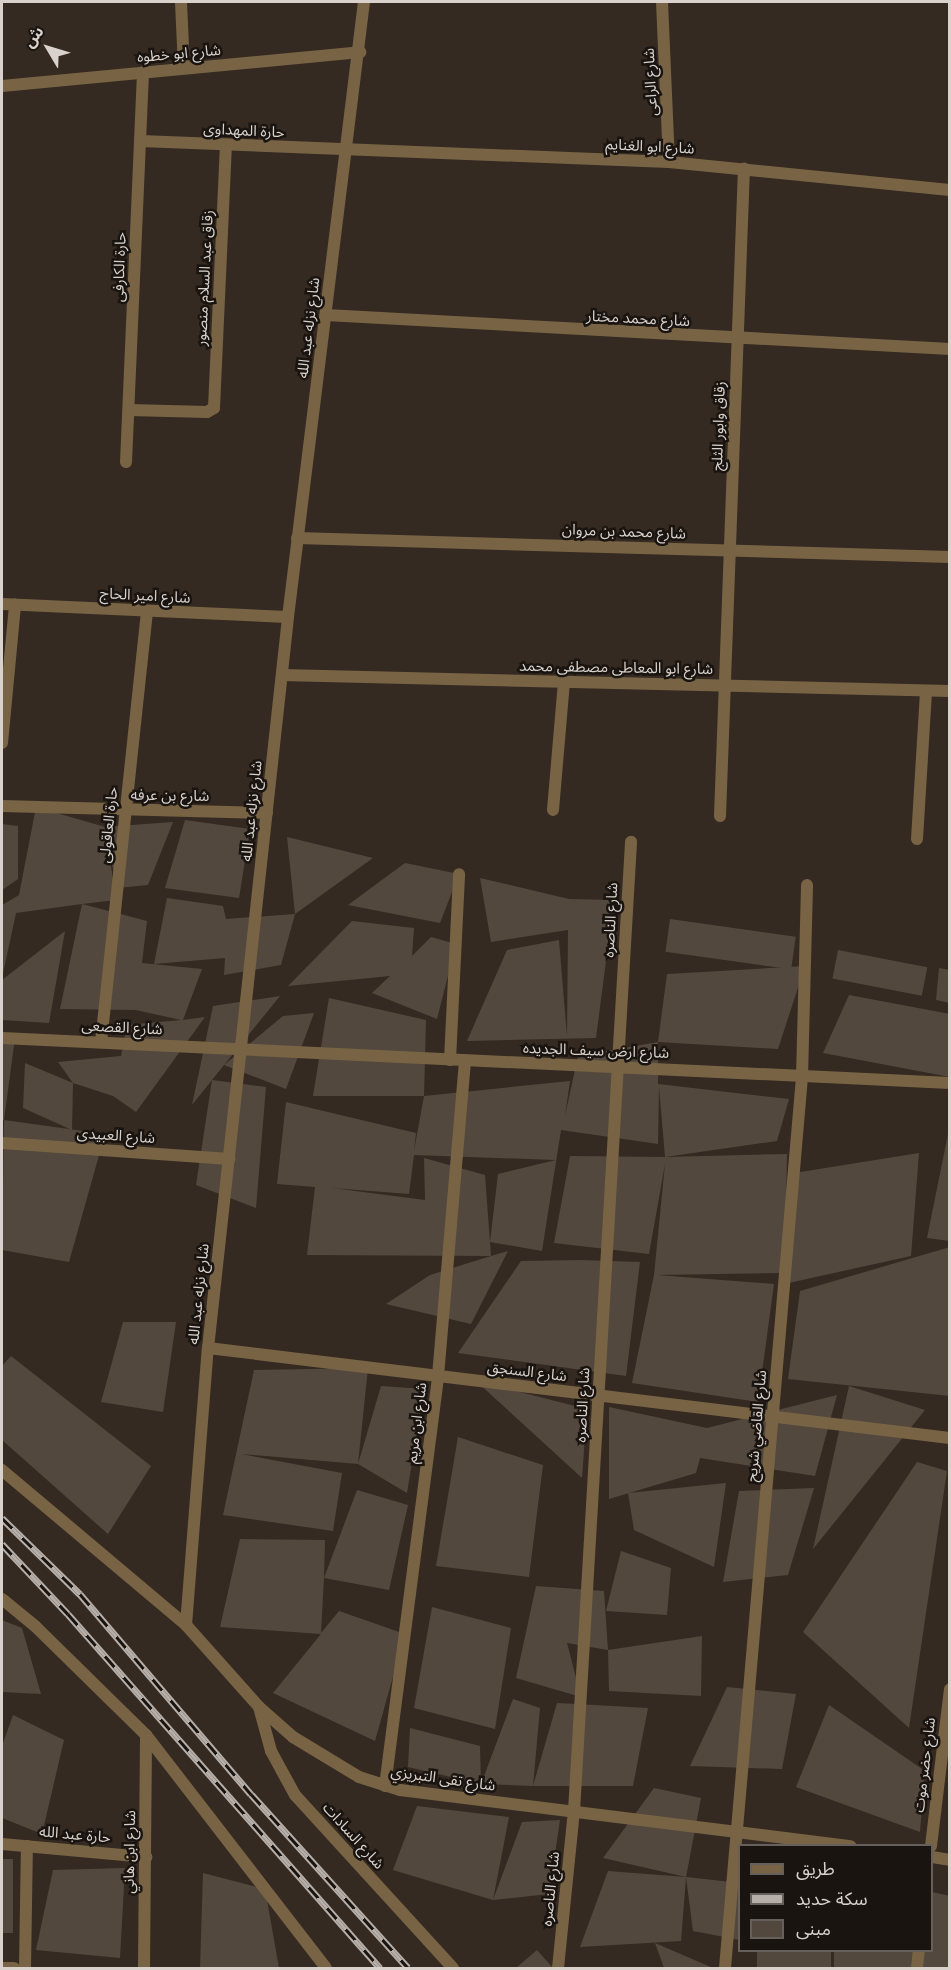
<!DOCTYPE html>
<html>
<head>
<meta charset="utf-8">
<style>
	body { margin:0 }
	#map { position:relative; width:951px; height:1970px; overflow:hidden; background:#352a21; font-family:Raleway,"Noto Sans Arabic",sans-serif }
	div>[style] { position:absolute }
	.building>* { inset:0; background:#53483e; transform-origin:0 0 }
	.minor>* { height:12px; margin:-6px; padding:0 6px; transform-origin:6px; border-radius:6px; background:#786445 }
	.rail>* { height:7px; margin-top:-3.5px; transform-origin:0; background:repeating-linear-gradient(90deg,#191410 0 14px,#b6aea8 0 28px); box-sizing:border-box; border-block:2px solid #b6aea8 }
	span { translate:-50% -50%; white-space:nowrap; text-align:center; line-height:1.15; -webkit-text-stroke:5px #191410; paint-order:stroke }
	.street-label { font-size:15px; color:#d8d1cc }
	.frame { position:absolute; inset:0; border:3px solid #d8d1cc; pointer-events:none }
	.legend { position:absolute; left:738px; top:1844px; width:195px; height:108px; box-sizing:border-box; background:#191410; border:2px solid #65605b; margin:0; padding:8px 10px; list-style:none; font-size:18px; color:#d8d1cc }
	.legend li { display:flex; align-items:center; gap:12px; height:30px }
	.legend b { width:30px; border:2px solid #65605b }
	.north { position:absolute; left:18px; top:18px; width:60px; height:60px; -webkit-text-stroke:4px #191410; paint-order:stroke; rotate:308deg; font-size:16px; font-weight:700; line-height:24px; text-align:center; color:#d8d1cc }
	.north::after { content:''; display:block; margin:auto; width:21px; height:27px; background:#d8d1cc; clip-path:polygon(50% 0,100% 100%,50% 72%,0 100%) }
</style>
</head>
<body>
<div id="map">
	<div class="building">
		<div style="clip-path:polygon(36px 807px,105px 827px,173px 822px,148px 885px,117px 888px,107px 840px,116px 900px,82px 904px,147px 921px,142px 963px,202px 969px,183px 1020px,205px 1017px,136px 1112px,113px 1096px,73px 1083px,58px 1062px,121px 1056px,127px 1025px,181px 1020px,136px 1010px,60px 1009px,82px 904px,16px 913px,2px 978px,2px 905px,19px 895px)"></div>
		<div style="clip-path:polygon(185px 820px,250px 829px,239px 898px,165px 888px)"></div>
		<div style="clip-path:polygon(2px 824px,18px 826px,18px 879px,2px 890px)"></div>
		<div style="clip-path:polygon(287px 837px,373px 858px,295px 914px,281px 965px,224px 975px,225px 958px,154px 964px,167px 898px,223px 906px,226px 919px,295px 914px)"></div>
		<div style="clip-path:polygon(405px 863px,459px 874px,440px 923px,348px 905px)"></div>
		<div style="clip-path:polygon(480px 878px,569px 899px,614px 900px,596px 1038px,467px 1041px,507px 950px,559px 940px,567px 1036px,568px 930px,491px 942px)"></div>
		<div style="left:670px;top:919px;width:127px;height:33px;rotate:8deg"></div>
		<div style="clip-path:polygon(352px 921px,414px 928px,412px 956px,431px 937px,456px 944px,437px 1019px,372px 993px,390px 976px,288px 986px)"></div>
		<div style="clip-path:polygon(65px 931px,49px 1023px,2px 1020px,2px 980px)"></div>
		<div style="left:838px;top:950px;width:91px;height:29px;rotate:11deg"></div>
		<div style="clip-path:polygon(805px 966px,778px 1049px,658px 1042px,667px 974px)"></div>
		<div style="clip-path:polygon(939px 968px,950px 970px,950px 1003px,936px 1000px)"></div>
		<div style="clip-path:polygon(849px 995px,950px 1014px,950px 1077px,823px 1053px)"></div>
		<div style="clip-path:polygon(280px 996px,224px 1065px,283px 1016px,314px 1013px,286px 1089px,224px 1065px,192px 1105px,213px 1006px)"></div>
		<div style="clip-path:polygon(329px 998px,426px 1020px,424px 1096px,313px 1096px)"></div>
		<div style="clip-path:polygon(2px 1031px,15px 1038px,4px 1120px,2px 1120px)"></div>
		<div style="clip-path:polygon(658px 1042px,658px 1084px,789px 1099px,777px 1141px,665px 1157px,787px 1154px,785px 1268px,794px 1173px,919px 1153px,911px 1256px,784px 1284px,785px 1273px,657px 1275px,774px 1284px,758px 1402px,632px 1383px,654px 1275px,665px 1164px,649px 1254px,554px 1243px,570px 1156px,665px 1157px,659px 1087px,658px 1144px,561px 1130px,542px 1251px,490px 1242px,498px 1174px,556px 1160px,414px 1155px,409px 1194px,332px 1188px,425px 1200px,424px 1158px,485px 1175px,491px 1256px,508px 1251px,471px 1324px,386px 1304px,430px 1275px,491px 1256px,307px 1255px,315px 1187px,277px 1184px,286px 1102px,416px 1133px,414px 1151px,424px 1096px,570px 1081px,565px 1116px,578px 1056px)"></div>
		<div style="clip-path:polygon(25px 1063px,73px 1083px,72px 1130px,23px 1108px)"></div>
		<div style="clip-path:polygon(212px 1080px,266px 1087px,256px 1208px,196px 1185px)"></div>
		<div style="clip-path:polygon(4px 1120px,105px 1134px,69px 1262px,2px 1250px)"></div>
		<div style="clip-path:polygon(948px 1134px,950px 1134px,950px 1241px,927px 1238px)"></div>
		<div style="clip-path:polygon(950px 1247px,950px 1396px,788px 1379px,800px 1291px)"></div>
		<div style="clip-path:polygon(581px 1260px,640px 1262px,626px 1376px,458px 1353px,521px 1261px)"></div>
		<div style="clip-path:polygon(123px 1322px,176px 1322px,163px 1412px,101px 1402px)"></div>
		<div style="clip-path:polygon(11px 1356px,151px 1466px,108px 1534px,2px 1440px,2px 1366px)"></div>
		<div style="clip-path:polygon(368px 1368px,358px 1464px,381px 1386px,424px 1389px,407px 1493px,358px 1464px,241px 1454px,342px 1473px,333px 1531px,223px 1515px,254px 1370px)"></div>
		<div style="clip-path:polygon(476px 1381px,587px 1409px,582px 1478px)"></div>
		<div style="clip-path:polygon(849px 1386px,925px 1410px,813px 1549px)"></div>
		<div style="clip-path:polygon(837px 1395px,815px 1476px,700px 1458px,696px 1473px,609px 1499px,609px 1407px,707px 1428px)"></div>
		<div style="clip-path:polygon(458px 1437px,543px 1465px,529px 1577px,436px 1566px)"></div>
		<div style="clip-path:polygon(917px 1462px,947px 1471px,909px 1728px,803px 1632px)"></div>
		<div style="clip-path:polygon(726px 1483px,714px 1567px,634px 1530px,628px 1493px)"></div>
		<div style="clip-path:polygon(814px 1488px,788px 1575px,723px 1582px,739px 1491px)"></div>
		<div style="clip-path:polygon(357px 1490px,408px 1505px,389px 1590px,324px 1578px,321px 1633px,339px 1611px,405px 1634px,375px 1741px,273px 1693px,321px 1634px,220px 1627px,240px 1539px,325px 1540px,324px 1578px)"></div>
		<div style="clip-path:polygon(621px 1551px,671px 1568px,667px 1615px,606px 1611px)"></div>
		<div style="clip-path:polygon(536px 1586px,604px 1591px,608px 1650px,567px 1643px,581px 1697px,516px 1678px)"></div>
		<div style="clip-path:polygon(432px 1607px,511px 1628px,495px 1729px,414px 1708px)"></div>
		<div style="clip-path:polygon(2px 1620px,22px 1628px,41px 1694px,2px 1692px)"></div>
		<div style="clip-path:polygon(702px 1636px,701px 1696px,609px 1691px,608px 1650px)"></div>
		<div style="clip-path:polygon(727px 1687px,796px 1694px,782px 1769px,690px 1766px)"></div>
		<div style="clip-path:polygon(513px 1699px,540px 1708px,533px 1786px,481px 1784px,408px 1767px,410px 1728px,480px 1746px,481px 1784px)"></div>
		<div style="clip-path:polygon(557px 1703px,648px 1708px,633px 1786px,533px 1786px)"></div>
		<div style="clip-path:polygon(829px 1705px,925px 1771px,920px 1832px,796px 1787px)"></div>
		<div style="clip-path:polygon(13px 1715px,64px 1740px,42px 1834px,2px 1818px,2px 1746px)"></div>
		<div style="clip-path:polygon(654px 1788px,701px 1798px,686px 1877px,603px 1858px)"></div>
		<div style="clip-path:polygon(417px 1806px,509px 1817px,493px 1900px,522px 1822px,560px 1820px,549px 1894px,493px 1900px,393px 1870px)"></div>
		<div style="left:2px;top:1859px;width:11px;height:74px"></div>
		<div style="clip-path:polygon(125px 1868px,120px 1958px,36px 1950px,53px 1870px)"></div>
		<div style="clip-path:polygon(608px 1871px,686px 1877px,681px 1941px,580px 1947px)"></div>
		<div style="clip-path:polygon(203px 1873px,265px 1889px,279px 1968px,200px 1968px)"></div>
		<div style="clip-path:polygon(686px 1877px,740px 1883px,740px 1940px,693px 1931px)"></div>
		<div style="clip-path:polygon(932px 1892px,950px 1896px,950px 1968px,834px 1968px,834px 1950px,932px 1950px)"></div>
		<div style="clip-path:polygon(655px 1943px,713px 1968px,664px 1968px)"></div>
		<div style="clip-path:polygon(537px 1950px,553px 1968px,516px 1968px)"></div>
		<div style="left:757px;top:1950px;width:74px;height:18px"></div>
	</div>
	<div class="minor">
		<div style="left:181px;top:2px;width:66px;rotate:87.4deg"></div>
		<div style="left:662px;top:2px;width:160px;rotate:87.5deg"></div>
		<div style="left:2px;top:86px;width:360px;rotate:-5.4deg"></div>
		<div style="left:140px;top:141px;width:529px;rotate:2.27deg"></div>
		<div style="left:669px;top:162px;width:282px;rotate:5.7deg"></div>
		<div style="left:326px;top:315px;width:625px;rotate:3.12deg"></div>
		<div style="left:129px;top:410px;width:78px;rotate:1.5deg"></div>
		<div style="left:207px;top:412px;width:8px;rotate:-30deg"></div>
		<div style="left:214px;top:408px;width:263px;rotate:-87.4deg"></div>
		<div style="left:126px;top:462px;width:390px;rotate:-87.5deg"></div>
		<div style="left:297px;top:538px;width:653px;rotate:1.67deg"></div>
		<div style="left:2px;top:604px;width:286px;rotate:2.6deg"></div>
		<div style="left:282px;top:675px;width:668px;rotate:1.37deg"></div>
		<div style="left:2px;top:743px;width:139px;rotate:-84.6deg"></div>
		<div style="left:2px;top:806px;width:265px;rotate:1.5deg"></div>
		<div style="left:553px;top:810px;width:128px;rotate:-85.1deg"></div>
		<div style="left:720px;top:816px;width:648px;rotate:-87.88deg"></div>
		<div style="left:917px;top:839px;width:148px;rotate:-86.5deg"></div>
		<div style="left:2px;top:1038px;width:949px;rotate:2.72deg"></div>
		<div style="left:101px;top:1042px;width:433px;rotate:-83.9deg"></div>
		<div style="left:450px;top:1060px;width:186px;rotate:-87.2deg"></div>
		<div style="left:2px;top:1143px;width:228px;rotate:4deg"></div>
		<div style="left:208px;top:1348px;width:747px;rotate:6.92deg"></div>
		<div style="left:2px;top:1470px;width:241px;rotate:40.1deg"></div>
		<div style="left:186px;top:1625px;width:110px;rotate:48.3deg"></div>
		<div style="left:259px;top:1707px;width:45px;rotate:41.4deg"></div>
		<div style="left:293px;top:1737px;width:77px;rotate:31.2deg"></div>
		<div style="left:359px;top:1777px;width:43px;rotate:17.6deg"></div>
		<div style="left:400px;top:1790px;width:454px;rotate:7.1deg"></div>
		<div style="left:2px;top:1599px;width:43px;rotate:39.3deg"></div>
		<div style="left:35px;top:1626px;width:156px;rotate:44.5deg"></div>
		<div style="left:146px;top:1735px;width:294px;rotate:52.3deg"></div>
		<div style="left:186px;top:1625px;width:278px;rotate:-85.5deg"></div>
		<div style="left:208px;top:1348px;width:735px;rotate:-83.75deg"></div>
		<div style="left:288px;top:617px;width:620px;rotate:-82.96deg"></div>
		<div style="left:259px;top:1707px;width:46px;rotate:74.7deg"></div>
		<div style="left:271px;top:1751px;width:50px;rotate:61.4deg"></div>
		<div style="left:295px;top:1795px;width:234px;rotate:47.6deg"></div>
		<div style="left:385px;top:1786px;width:413px;rotate:-82.6deg"></div>
		<div style="left:438px;top:1376px;width:316px;rotate:-85.1deg"></div>
		<div style="left:2px;top:1844px;width:145px;rotate:5.2deg"></div>
		<div style="left:931px;top:1846px;width:158px;rotate:-83.1deg"></div>
		<div style="left:932px;top:1857px;width:18px;rotate:9deg"></div>
		<div style="left:2px;top:1968px;width:12px"></div>
		<div style="left:25px;top:1968px;width:122px;rotate:-89.1deg"></div>
		<div style="left:144px;top:1968px;width:233px;rotate:-89.5deg"></div>
		<div style="left:558px;top:1968px;width:158px;rotate:-84.2deg"></div>
		<div style="left:574px;top:1811px;width:971px;rotate:-86.63deg"></div>
		<div style="left:725px;top:1968px;width:894px;rotate:-85.06deg"></div>
		<div style="left:802px;top:1077px;width:192px;rotate:-88.5deg"></div>
		<div style="left:917px;top:1968px;width:18px;rotate:-84deg"></div>
	</div>
	<div class="rail">
		<div style="left:2px;top:1518px;width:109px;rotate:44.3deg"></div>
		<div style="left:80px;top:1594px;width:263px;rotate:49.5deg"></div>
		<div style="left:251px;top:1794px;width:234px;rotate:47.9deg"></div>
		<div style="left:2px;top:1544px;width:96px;rotate:46.7deg"></div>
		<div style="left:68px;top:1614px;width:472px;rotate:48.6deg"></div>
	</div>
	<div class="street-label">
		<span style="left:179px;top:54px;rotate:-5deg">شارع ابو خطوه</span>
		<span style="left:651px;top:82px;rotate:-93deg">شارع الراعى</span>
		<span style="left:244px;top:131px;rotate:3deg">حارة المهداوى</span>
		<span style="left:650px;top:147px;rotate:3deg">شارع ابو الغنايم</span>
		<span style="left:120px;top:267px;rotate:-88deg">حارة الكارفى</span>
		<span style="left:205px;top:278px;rotate:-87deg">زقاق عبد السلام منصور</span>
		<span style="left:638px;top:319px;rotate:3deg">شارع محمد مختار</span>
		<span style="left:309px;top:328px;rotate:-83deg">شارع نزله عبد الله</span>
		<span style="left:719px;top:426px;rotate:-88deg">زقاق وابور الثلج</span>
		<span style="left:624px;top:532px;rotate:2deg">شارع محمد بن مروان</span>
		<span style="left:145px;top:596px;rotate:3deg">شارع امير الحاج</span>
		<span style="left:616px;top:668px;rotate:1deg">شارع ابو المعاطى مصطفى محمد</span>
		<span style="left:170px;top:796px;rotate:1deg">شارع بن عرفه</span>
		<span style="left:252px;top:811px;rotate:-84deg">شارع نزله عبد الله</span>
		<span style="left:109px;top:825px;rotate:-84deg">حارة العاقولى</span>
		<span style="left:611px;top:920px;rotate:-87deg">شارع الناصره</span>
		<span style="left:122px;top:1028px;rotate:3deg">شارع القصعى</span>
		<span style="left:596px;top:1051px;rotate:2deg">شارع ارض سيف الجديده</span>
		<span style="left:116px;top:1136px;rotate:4deg">شارع العبيدى</span>
		<span style="left:199px;top:1294px;rotate:-84deg">شارع نزله عبد الله</span>
		<span style="left:527px;top:1372px;rotate:7deg">شارع السنجق</span>
		<span style="left:583px;top:1405px;rotate:-87deg">شارع الناصره</span>
		<span style="left:417px;top:1423px;rotate:-83deg">شارع ابن مريم</span>
		<span style="left:757px;top:1426px;rotate:-85deg">شارع القاضي شريح</span>
		<span style="left:925px;top:1765px;rotate:-83deg">شارع حضر موت</span>
		<span style="left:443px;top:1779px;rotate:8deg">شارع تقى التبريزي</span>
		<span style="left:75px;top:1835px;rotate:5deg">حارة عبد الله</span>
		<span style="left:353px;top:1836px;rotate:48deg">شارع السادات</span>
		<span style="left:130px;top:1852px;rotate:-89deg">شارع ابن هاني</span>
		<span style="left:551px;top:1889px;rotate:-84deg">شارع الناصره</span>
	</div>
	<div class="frame"></div>
	<ul class="legend">
	<li><b style="height:8px;background:#786445"></b>طريق</li>
	<li><b style="height:8px;background:#b6aea8"></b>سكة حديد</li>
	<li><b style="height:16px;background:#53483e"></b>مبنى</li>
	</ul>
	<div class="north">ش</div>
</div>
</body>
</html>
